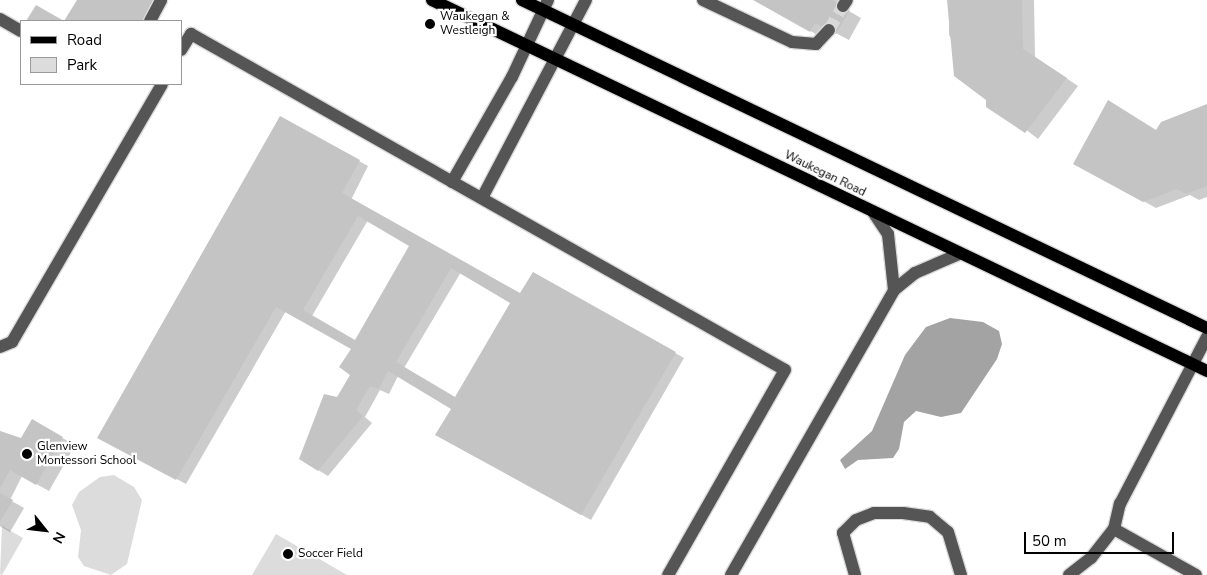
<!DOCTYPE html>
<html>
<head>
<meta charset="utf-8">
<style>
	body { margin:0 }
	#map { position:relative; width:1207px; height:575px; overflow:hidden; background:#fff; font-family:"Nunito Sans",sans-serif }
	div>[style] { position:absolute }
	.green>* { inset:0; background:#dcdcdc }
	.water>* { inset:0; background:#a3a3a3 }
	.shadow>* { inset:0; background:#0003 }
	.building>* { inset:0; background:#c4c4c4 }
	.minor-tunnel>* { height:12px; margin-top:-6px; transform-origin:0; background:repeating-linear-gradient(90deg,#d9d9d9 0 12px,transparent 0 18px) }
	.roads { filter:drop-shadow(1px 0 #dbdbdb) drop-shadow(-1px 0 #dbdbdb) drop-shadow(0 1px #dbdbdb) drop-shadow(0 -1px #dbdbdb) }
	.minor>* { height:12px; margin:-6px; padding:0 6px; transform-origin:6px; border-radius:6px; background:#555 }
	.major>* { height:12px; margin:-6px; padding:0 6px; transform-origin:6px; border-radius:6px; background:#000 }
	.dots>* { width:14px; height:14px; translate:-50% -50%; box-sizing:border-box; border:2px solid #fff; border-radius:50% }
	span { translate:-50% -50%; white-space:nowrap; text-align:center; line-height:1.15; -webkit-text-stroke:4.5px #fff; paint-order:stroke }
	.poi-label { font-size:12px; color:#000 }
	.left { translate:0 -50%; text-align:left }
	.street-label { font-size:12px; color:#000 }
	.legend { position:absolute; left:20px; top:20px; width:162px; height:65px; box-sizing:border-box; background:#fff; border:1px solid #999; margin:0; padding:6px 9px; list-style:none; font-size:15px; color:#000 }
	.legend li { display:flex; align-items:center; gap:10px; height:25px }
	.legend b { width:25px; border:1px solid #999 }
	.north { position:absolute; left:20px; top:505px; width:50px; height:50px; -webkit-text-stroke:4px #fff; paint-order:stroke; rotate:119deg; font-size:14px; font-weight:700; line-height:20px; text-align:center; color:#000 }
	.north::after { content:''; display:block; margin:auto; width:18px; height:22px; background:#000; clip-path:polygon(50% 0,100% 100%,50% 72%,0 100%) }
	.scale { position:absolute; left:1024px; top:532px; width:150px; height:22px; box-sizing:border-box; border:2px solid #000; border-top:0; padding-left:6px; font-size:15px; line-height:18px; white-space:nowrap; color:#000; -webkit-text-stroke:4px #fff; paint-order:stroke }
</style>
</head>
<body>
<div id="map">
	<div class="green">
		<div style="clip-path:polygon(114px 475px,134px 487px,142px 500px,127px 564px,111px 575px,84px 566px,78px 557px,81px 530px,72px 505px,79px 492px,100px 477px)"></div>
		<div style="clip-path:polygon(2px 526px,23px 538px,2px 575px,0 574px)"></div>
		<div style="clip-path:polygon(276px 534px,347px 575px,252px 575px)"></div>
	</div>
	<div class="water">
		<div style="clip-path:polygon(950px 318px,983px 322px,999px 331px,1002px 344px,997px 359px,961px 413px,941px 417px,916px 411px,904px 422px,899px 449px,893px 458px,858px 460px,845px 469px,840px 460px,872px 431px,905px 355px,926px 327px)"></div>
	</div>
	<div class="shadow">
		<div style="clip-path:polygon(78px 0,155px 21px,66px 21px)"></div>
		<div style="clip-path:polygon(755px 0,845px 0,842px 7px,861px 18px,849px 40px,828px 29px,823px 38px)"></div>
		<div style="clip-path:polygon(949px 0,1034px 0,1035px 57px,1078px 86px,1038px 139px,987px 99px,949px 35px)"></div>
		<div style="clip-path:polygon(1207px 105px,1207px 197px,1199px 200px,1190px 195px,1156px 208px,1087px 170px)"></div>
		<div style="clip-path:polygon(evenodd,359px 161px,368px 166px,351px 200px,520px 295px,533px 273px,684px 358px,591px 520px,437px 435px,453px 409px,398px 376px,389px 394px,380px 390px,365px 417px,372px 423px,328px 476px,318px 470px,338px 398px,352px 374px,352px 349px,286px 311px,186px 484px,109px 443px,359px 161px,368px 220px,411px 245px,355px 341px,312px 316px,368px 220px,359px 161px,461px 272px,512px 303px,456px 398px,404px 368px,461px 272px)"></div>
		<div style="clip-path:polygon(32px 421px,75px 445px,49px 491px,22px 476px,10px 500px,24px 508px,10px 532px,0 526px,0 431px,22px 440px)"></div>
	</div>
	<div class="building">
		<div style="clip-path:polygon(77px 0,155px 0,143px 21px,64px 21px)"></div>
		<div style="clip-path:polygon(753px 0,832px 0,850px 10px,836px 34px,815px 23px,810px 32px)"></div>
		<div style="clip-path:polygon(947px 0,1022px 0,1023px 49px,1067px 78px,1025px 133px,986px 107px,986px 100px,954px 76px)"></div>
		<div style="clip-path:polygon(36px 5px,64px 21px,26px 21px)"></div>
		<div style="clip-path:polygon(1108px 100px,1156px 130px,1161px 122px,1207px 104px,1207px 186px,1186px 194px,1177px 189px,1143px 202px,1073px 164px)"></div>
		<div style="clip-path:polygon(evenodd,280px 116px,360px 160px,342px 193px,520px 293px,533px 272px,676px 352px,581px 515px,435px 435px,451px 409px,388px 371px,379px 389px,370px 386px,356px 410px,363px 416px,318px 471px,299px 459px,324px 394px,337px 397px,350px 375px,339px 367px,351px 349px,276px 307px,176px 480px,97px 438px,280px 116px,358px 216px,409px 246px,355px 340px,303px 310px,358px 216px,280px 116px,451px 268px,510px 303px,455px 397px,396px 362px,451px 268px)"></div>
		<div style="clip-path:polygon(32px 419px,63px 437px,36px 485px,10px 470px,0 488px,0 431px,21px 438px)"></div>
		<div style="clip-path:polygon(0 493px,13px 500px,0 522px)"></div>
	</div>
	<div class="minor-tunnel">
		<div style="left:829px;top:30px;width:28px;rotate:-60deg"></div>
	</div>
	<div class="roads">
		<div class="minor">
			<div style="left:703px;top:0;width:98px;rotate:25.3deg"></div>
			<div style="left:792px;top:42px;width:24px;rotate:5deg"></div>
			<div style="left:816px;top:44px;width:19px;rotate:-47deg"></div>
			<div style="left:843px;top:6px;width:7px;rotate:-56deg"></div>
			<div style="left:0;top:19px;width:24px;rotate:30deg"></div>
			<div style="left:150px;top:21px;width:24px;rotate:-62deg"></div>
			<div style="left:181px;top:50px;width:19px;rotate:-58deg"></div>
			<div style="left:191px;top:34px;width:682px;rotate:29.49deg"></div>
			<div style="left:785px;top:370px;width:236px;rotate:119.7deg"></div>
			<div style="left:452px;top:182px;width:121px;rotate:-60.3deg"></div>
			<div style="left:512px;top:77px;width:85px;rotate:-64.9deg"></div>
			<div style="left:482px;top:198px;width:224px;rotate:-62.3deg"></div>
			<div style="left:873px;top:212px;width:27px;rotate:56deg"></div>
			<div style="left:888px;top:234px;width:56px;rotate:83.9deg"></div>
			<div style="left:0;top:347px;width:13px;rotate:-23deg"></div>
			<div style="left:12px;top:342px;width:298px;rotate:-59.8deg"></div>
			<div style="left:1114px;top:529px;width:94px;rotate:29.3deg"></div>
			<div style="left:731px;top:575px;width:328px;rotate:-60.2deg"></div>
			<div style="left:894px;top:290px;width:27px;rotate:-39deg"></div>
			<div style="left:915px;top:273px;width:48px;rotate:-23.4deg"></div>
			<div style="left:855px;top:575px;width:44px;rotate:-105.9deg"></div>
			<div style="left:843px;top:533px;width:18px;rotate:-45deg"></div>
			<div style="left:856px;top:520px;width:19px;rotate:-21deg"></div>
			<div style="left:874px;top:513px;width:29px"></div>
			<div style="left:903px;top:513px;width:27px;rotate:8deg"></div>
			<div style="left:930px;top:517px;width:23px;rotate:40deg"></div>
			<div style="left:948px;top:532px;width:45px;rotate:73.2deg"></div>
			<div style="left:1069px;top:575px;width:28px;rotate:-38deg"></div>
			<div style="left:1091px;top:558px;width:37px;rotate:-52deg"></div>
			<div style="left:1114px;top:529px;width:26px;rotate:-77deg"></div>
			<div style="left:1120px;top:504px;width:188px;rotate:-62.5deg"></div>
		</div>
		<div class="major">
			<div style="left:432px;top:0;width:859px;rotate:25.58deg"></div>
			<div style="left:522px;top:0;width:759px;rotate:25.59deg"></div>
		</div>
	</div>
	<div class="dots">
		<div style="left:430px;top:24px;background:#000"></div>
		<div style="left:27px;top:454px;background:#000"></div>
		<div style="left:288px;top:554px;background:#000"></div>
	</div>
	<div class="poi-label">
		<span class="left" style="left:440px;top:24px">Waukegan &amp;<br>Westleigh</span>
		<span class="left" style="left:37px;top:454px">Glenview<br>Montessori School</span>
		<span class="left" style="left:298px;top:554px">Soccer Field</span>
	</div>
	<div class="street-label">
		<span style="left:825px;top:174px;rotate:26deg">Waukegan Road</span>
	</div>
	<ul class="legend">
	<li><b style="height:6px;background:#000"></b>Road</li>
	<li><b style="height:14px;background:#dcdcdc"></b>Park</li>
	</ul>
	<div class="north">N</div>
	<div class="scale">50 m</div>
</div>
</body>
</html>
